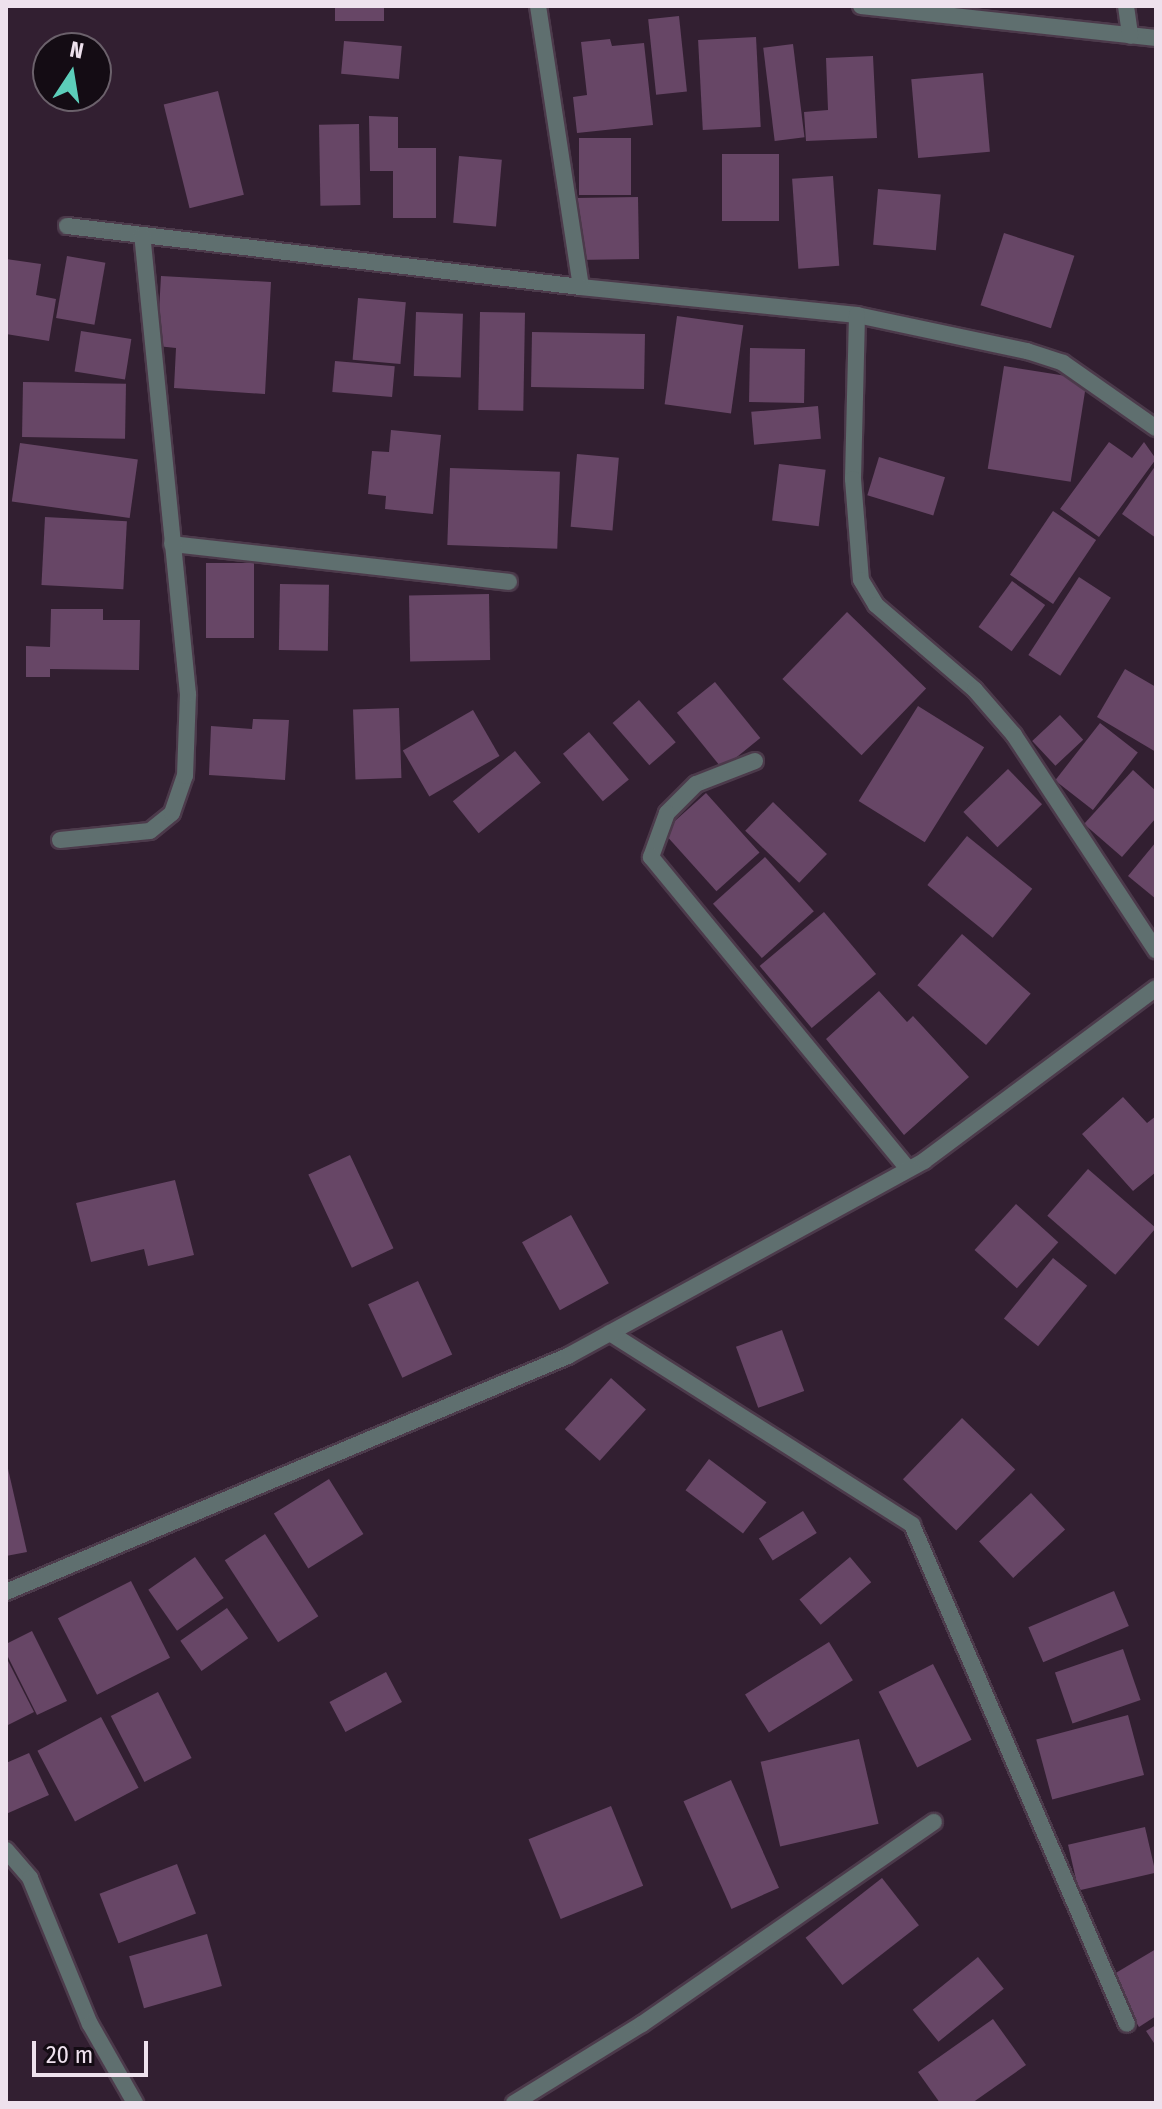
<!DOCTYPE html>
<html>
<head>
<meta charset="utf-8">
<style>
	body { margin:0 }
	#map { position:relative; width:1162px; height:2109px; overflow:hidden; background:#321f31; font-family:"Fira Sans Condensed",sans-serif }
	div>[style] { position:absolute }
	.building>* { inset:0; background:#674666; transform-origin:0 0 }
	.roads { filter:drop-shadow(2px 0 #4c3a4b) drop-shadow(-2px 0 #4c3a4b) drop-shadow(0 2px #4c3a4b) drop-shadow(0 -2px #4c3a4b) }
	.minor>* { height:16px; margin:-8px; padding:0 8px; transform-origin:8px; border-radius:8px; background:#5f6f6f }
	span { translate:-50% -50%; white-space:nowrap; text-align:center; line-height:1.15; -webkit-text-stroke:6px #140c14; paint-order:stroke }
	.frame { position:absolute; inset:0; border:8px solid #eee1ed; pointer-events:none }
	.north { position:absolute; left:32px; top:32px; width:80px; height:80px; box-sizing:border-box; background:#140c14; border:2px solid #6b616b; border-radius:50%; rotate:12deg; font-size:22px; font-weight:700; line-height:32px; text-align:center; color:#eee1ed }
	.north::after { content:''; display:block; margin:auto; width:28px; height:36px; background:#5cceba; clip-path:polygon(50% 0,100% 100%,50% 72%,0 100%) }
	.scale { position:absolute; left:32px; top:2041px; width:116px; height:36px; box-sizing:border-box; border:4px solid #eee1ed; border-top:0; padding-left:10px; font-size:24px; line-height:28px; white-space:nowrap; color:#eee1ed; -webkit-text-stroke:6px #140c14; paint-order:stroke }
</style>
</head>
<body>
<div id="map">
	<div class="building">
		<div style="left:335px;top:6px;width:49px;height:15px"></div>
		<div style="left:679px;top:16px;width:76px;height:31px;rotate:84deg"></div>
		<div style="left:756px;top:37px;width:90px;height:58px;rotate:87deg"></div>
		<div style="clip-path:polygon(610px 39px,612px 46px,644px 43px,653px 125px,577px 133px,573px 97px,587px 95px,581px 42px)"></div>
		<div style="left:344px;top:41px;width:58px;height:33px;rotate:5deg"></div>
		<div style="left:793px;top:44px;width:94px;height:30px;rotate:83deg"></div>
		<div style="clip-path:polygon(873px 56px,877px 138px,806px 141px,804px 112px,828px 110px,826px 58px)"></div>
		<div style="left:983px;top:73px;width:79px;height:72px;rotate:85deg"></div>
		<div style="left:218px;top:91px;width:107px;height:56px;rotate:76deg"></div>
		<div style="clip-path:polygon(369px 116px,398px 117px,398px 148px,436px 148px,436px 218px,393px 218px,393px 171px,370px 171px)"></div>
		<div style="left:359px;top:124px;width:81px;height:40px;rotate:89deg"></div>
		<div style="left:579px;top:138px;width:52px;height:57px"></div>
		<div style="left:722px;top:154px;width:57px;height:67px"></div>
		<div style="left:459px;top:156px;width:43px;height:67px;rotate:5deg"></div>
		<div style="left:833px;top:176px;width:90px;height:41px;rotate:86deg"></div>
		<div style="left:878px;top:189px;width:63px;height:56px;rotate:5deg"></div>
		<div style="left:638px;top:197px;width:62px;height:62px;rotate:89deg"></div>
		<div style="left:1004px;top:233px;width:74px;height:76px;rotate:18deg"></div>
		<div style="left:67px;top:256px;width:39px;height:63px;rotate:10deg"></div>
		<div style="clip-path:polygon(6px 259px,41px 264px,36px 295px,56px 299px,49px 341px,6px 334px)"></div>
		<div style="clip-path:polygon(161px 276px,271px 282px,265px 394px,174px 388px,176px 348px,157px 346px)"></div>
		<div style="left:358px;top:298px;width:48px;height:62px;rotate:5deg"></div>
		<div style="left:416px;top:312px;width:47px;height:64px;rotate:2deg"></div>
		<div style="left:480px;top:312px;width:45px;height:98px;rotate:1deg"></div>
		<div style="left:677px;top:316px;width:67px;height:89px;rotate:8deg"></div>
		<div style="left:81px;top:331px;width:51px;height:41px;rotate:9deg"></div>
		<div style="left:532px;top:332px;width:113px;height:55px;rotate:1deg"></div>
		<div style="left:750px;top:348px;width:55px;height:54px;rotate:1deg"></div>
		<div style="left:335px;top:361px;width:60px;height:31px;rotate:5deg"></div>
		<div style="left:1004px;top:366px;width:84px;height:104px;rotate:9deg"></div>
		<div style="left:23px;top:382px;width:103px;height:55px;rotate:1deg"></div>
		<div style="left:818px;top:406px;width:33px;height:67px;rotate:85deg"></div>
		<div style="clip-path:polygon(391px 430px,441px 435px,433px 514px,385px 509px,386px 496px,368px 494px,372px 451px,389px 452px)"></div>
		<div style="clip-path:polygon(1109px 442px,1132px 458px,1144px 442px,1156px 459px,1099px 537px,1060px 509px)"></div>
		<div style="left:20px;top:443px;width:119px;height:59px;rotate:8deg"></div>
		<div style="left:577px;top:454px;width:42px;height:73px;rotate:5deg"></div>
		<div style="left:879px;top:457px;width:69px;height:40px;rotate:17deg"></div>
		<div style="left:779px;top:464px;width:47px;height:57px;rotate:7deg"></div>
		<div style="clip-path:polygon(1156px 465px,1156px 538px,1122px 514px)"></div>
		<div style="left:450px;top:468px;width:110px;height:77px;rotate:2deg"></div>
		<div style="left:1053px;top:511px;width:52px;height:77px;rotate:34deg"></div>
		<div style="left:45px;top:517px;width:82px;height:68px;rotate:3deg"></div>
		<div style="left:206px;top:563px;width:48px;height:75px"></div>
		<div style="left:1079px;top:577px;width:38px;height:93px;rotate:33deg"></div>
		<div style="left:1012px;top:581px;width:41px;height:57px;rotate:36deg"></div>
		<div style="left:280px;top:584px;width:49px;height:66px;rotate:1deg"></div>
		<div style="left:489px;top:594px;width:66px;height:80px;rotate:89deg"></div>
		<div style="clip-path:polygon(51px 609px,103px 609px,103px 620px,140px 620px,139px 670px,50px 669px,50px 677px,26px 677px,26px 646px,50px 647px)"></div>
		<div style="left:847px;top:612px;width:110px;height:93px;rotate:44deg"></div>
		<div style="clip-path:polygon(1125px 669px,1156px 687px,1156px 752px,1097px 717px)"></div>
		<div style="left:715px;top:682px;width:72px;height:49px;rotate:51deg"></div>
		<div style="left:639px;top:700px;width:56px;height:35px;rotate:49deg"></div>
		<div style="left:918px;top:706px;width:78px;height:112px;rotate:32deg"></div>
		<div style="left:399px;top:708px;width:70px;height:46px;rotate:88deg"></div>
		<div style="left:473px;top:710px;width:53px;height:81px;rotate:60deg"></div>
		<div style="left:1060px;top:715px;width:34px;height:38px;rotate:47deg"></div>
		<div style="clip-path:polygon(253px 719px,289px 720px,285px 780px,209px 775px,211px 726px,252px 729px)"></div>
		<div style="left:1100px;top:723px;width:48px;height:73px;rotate:38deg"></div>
		<div style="left:589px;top:732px;width:62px;height:34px;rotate:50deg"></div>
		<div style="left:515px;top:751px;width:41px;height:80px;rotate:51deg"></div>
		<div style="left:1008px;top:769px;width:49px;height:62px;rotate:46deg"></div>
		<div style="clip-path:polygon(1133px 770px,1156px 791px,1156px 818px,1122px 857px,1084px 824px)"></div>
		<div style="left:706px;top:793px;width:80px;height:58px;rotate:48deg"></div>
		<div style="left:773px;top:802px;width:75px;height:40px;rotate:44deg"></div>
		<div style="left:967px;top:836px;width:84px;height:63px;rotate:39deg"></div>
		<div style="clip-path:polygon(1156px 842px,1156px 899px,1128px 876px)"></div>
		<div style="left:765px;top:857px;width:73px;height:70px;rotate:48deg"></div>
		<div style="left:824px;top:912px;width:81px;height:84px;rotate:50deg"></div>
		<div style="left:962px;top:934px;width:91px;height:68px;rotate:41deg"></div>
		<div style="clip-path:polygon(879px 991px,907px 1022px,913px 1016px,969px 1077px,904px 1135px,826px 1039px)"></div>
		<div style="clip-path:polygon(1123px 1097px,1147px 1123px,1156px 1116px,1156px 1172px,1133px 1191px,1082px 1134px)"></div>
		<div style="left:350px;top:1155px;width:103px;height:46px;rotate:65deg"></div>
		<div style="left:1088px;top:1169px;width:90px;height:62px;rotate:41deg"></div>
		<div style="clip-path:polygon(175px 1180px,194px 1255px,148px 1266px,144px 1249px,91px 1262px,76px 1203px)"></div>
		<div style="left:1016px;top:1204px;width:57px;height:62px;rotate:42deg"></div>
		<div style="left:571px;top:1215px;width:78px;height:56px;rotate:61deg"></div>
		<div style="left:1053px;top:1258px;width:44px;height:78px;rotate:39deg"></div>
		<div style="left:418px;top:1281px;width:81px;height:55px;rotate:65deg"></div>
		<div style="left:782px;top:1330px;width:65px;height:49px;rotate:70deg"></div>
		<div style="left:611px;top:1378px;width:47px;height:69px;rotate:42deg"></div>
		<div style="left:962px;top:1418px;width:74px;height:85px;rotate:44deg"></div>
		<div style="left:709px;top:1459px;width:72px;height:39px;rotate:37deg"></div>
		<div style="clip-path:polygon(6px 1460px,27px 1552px,6px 1556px)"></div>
		<div style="left:329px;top:1479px;width:65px;height:65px;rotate:58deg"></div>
		<div style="left:1031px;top:1493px;width:50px;height:71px;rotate:47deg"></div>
		<div style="left:803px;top:1511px;width:26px;height:52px;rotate:58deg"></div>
		<div style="left:265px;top:1534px;width:98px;height:48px;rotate:57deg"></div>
		<div style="left:195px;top:1557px;width:50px;height:57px;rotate:55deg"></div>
		<div style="left:850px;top:1557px;width:33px;height:66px;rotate:50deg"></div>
		<div style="left:131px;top:1581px;width:86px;height:82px;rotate:63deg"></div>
		<div style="left:1114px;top:1591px;width:38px;height:93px;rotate:67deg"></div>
		<div style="left:227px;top:1608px;width:37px;height:57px;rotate:55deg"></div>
		<div style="clip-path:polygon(32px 1631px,67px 1701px,37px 1715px,6px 1653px,6px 1644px)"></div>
		<div style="left:829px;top:1642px;width:45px;height:99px;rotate:58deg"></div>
		<div style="left:1123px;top:1649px;width:54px;height:72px;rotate:71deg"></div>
		<div style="clip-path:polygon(6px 1657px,34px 1712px,6px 1726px)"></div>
		<div style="left:933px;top:1664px;width:85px;height:61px;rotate:63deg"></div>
		<div style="left:386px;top:1672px;width:34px;height:64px;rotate:62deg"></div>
		<div style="left:158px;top:1692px;width:74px;height:53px;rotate:63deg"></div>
		<div style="left:1128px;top:1715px;width:62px;height:95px;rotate:75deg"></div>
		<div style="left:101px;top:1717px;width:80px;height:72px;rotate:62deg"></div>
		<div style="left:859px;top:1739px;width:87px;height:101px;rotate:77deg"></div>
		<div style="clip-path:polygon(29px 1753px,49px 1795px,6px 1814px,6px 1763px)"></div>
		<div style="left:731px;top:1780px;width:118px;height:52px;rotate:66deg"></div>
		<div style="left:611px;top:1806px;width:86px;height:89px;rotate:68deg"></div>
		<div style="left:1145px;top:1827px;width:47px;height:79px;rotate:77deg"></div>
		<div style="left:177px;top:1864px;width:53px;height:83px;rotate:69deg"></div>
		<div style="left:882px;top:1878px;width:60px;height:97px;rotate:52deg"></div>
		<div style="left:207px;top:1934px;width:54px;height:81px;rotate:74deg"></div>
		<div style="clip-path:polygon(1156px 1949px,1156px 2016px,1139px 2027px,1109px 1977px)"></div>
		<div style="left:978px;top:1957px;width:41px;height:84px;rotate:51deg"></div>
		<div style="clip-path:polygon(993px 2019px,1026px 2065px,972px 2103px,940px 2103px,918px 2072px)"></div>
		<div style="clip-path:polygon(1156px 2025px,1156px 2046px,1146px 2031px)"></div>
	</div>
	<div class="roads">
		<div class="minor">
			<div style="left:538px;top:6px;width:284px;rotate:81.3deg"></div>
			<div style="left:581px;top:287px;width:277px;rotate:5.8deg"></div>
			<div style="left:857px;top:315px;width:174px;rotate:12deg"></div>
			<div style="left:1027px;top:351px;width:38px;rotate:18deg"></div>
			<div style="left:1063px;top:363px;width:113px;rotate:35deg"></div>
			<div style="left:861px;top:6px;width:297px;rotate:6.2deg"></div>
			<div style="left:1126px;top:6px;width:30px;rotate:82deg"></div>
			<div style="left:67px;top:226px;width:518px;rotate:6.77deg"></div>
			<div style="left:857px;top:315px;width:164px;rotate:91.4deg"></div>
			<div style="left:853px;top:479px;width:101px;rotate:85.5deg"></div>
			<div style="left:861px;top:580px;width:29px;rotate:59deg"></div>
			<div style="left:876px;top:605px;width:130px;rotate:40.6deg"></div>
			<div style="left:975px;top:690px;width:60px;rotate:49.1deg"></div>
			<div style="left:1014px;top:735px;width:258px;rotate:56.6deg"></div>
			<div style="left:172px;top:544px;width:339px;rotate:6.4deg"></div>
			<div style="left:755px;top:761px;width:63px;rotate:158.7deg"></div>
			<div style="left:696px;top:784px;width:41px;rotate:135deg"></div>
			<div style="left:667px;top:813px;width:47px;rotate:110deg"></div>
			<div style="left:651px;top:857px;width:404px;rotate:50.5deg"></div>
			<div style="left:60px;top:840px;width:90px;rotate:-5.7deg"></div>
			<div style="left:150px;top:831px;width:28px;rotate:-39deg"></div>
			<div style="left:172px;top:813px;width:39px;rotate:-71deg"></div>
			<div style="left:185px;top:776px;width:82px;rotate:-87.9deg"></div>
			<div style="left:188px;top:694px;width:460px;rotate:-95.7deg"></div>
			<div style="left:610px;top:1333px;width:358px;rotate:32.4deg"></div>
			<div style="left:912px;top:1525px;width:543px;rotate:66.69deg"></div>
			<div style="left:6px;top:1592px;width:610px;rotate:-22.78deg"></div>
			<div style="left:568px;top:1356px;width:406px;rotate:-28.7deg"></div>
			<div style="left:924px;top:1161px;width:289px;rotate:-36.7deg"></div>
			<div style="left:6px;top:1850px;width:37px;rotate:49deg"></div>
			<div style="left:30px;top:1878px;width:158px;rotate:67.7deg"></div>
			<div style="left:90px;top:2024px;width:91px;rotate:60.3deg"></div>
			<div style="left:514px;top:2103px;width:150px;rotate:-31.7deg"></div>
			<div style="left:642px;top:2024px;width:355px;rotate:-34.7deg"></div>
		</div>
	</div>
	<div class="frame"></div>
	<div class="north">N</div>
	<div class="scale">20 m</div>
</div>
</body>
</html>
